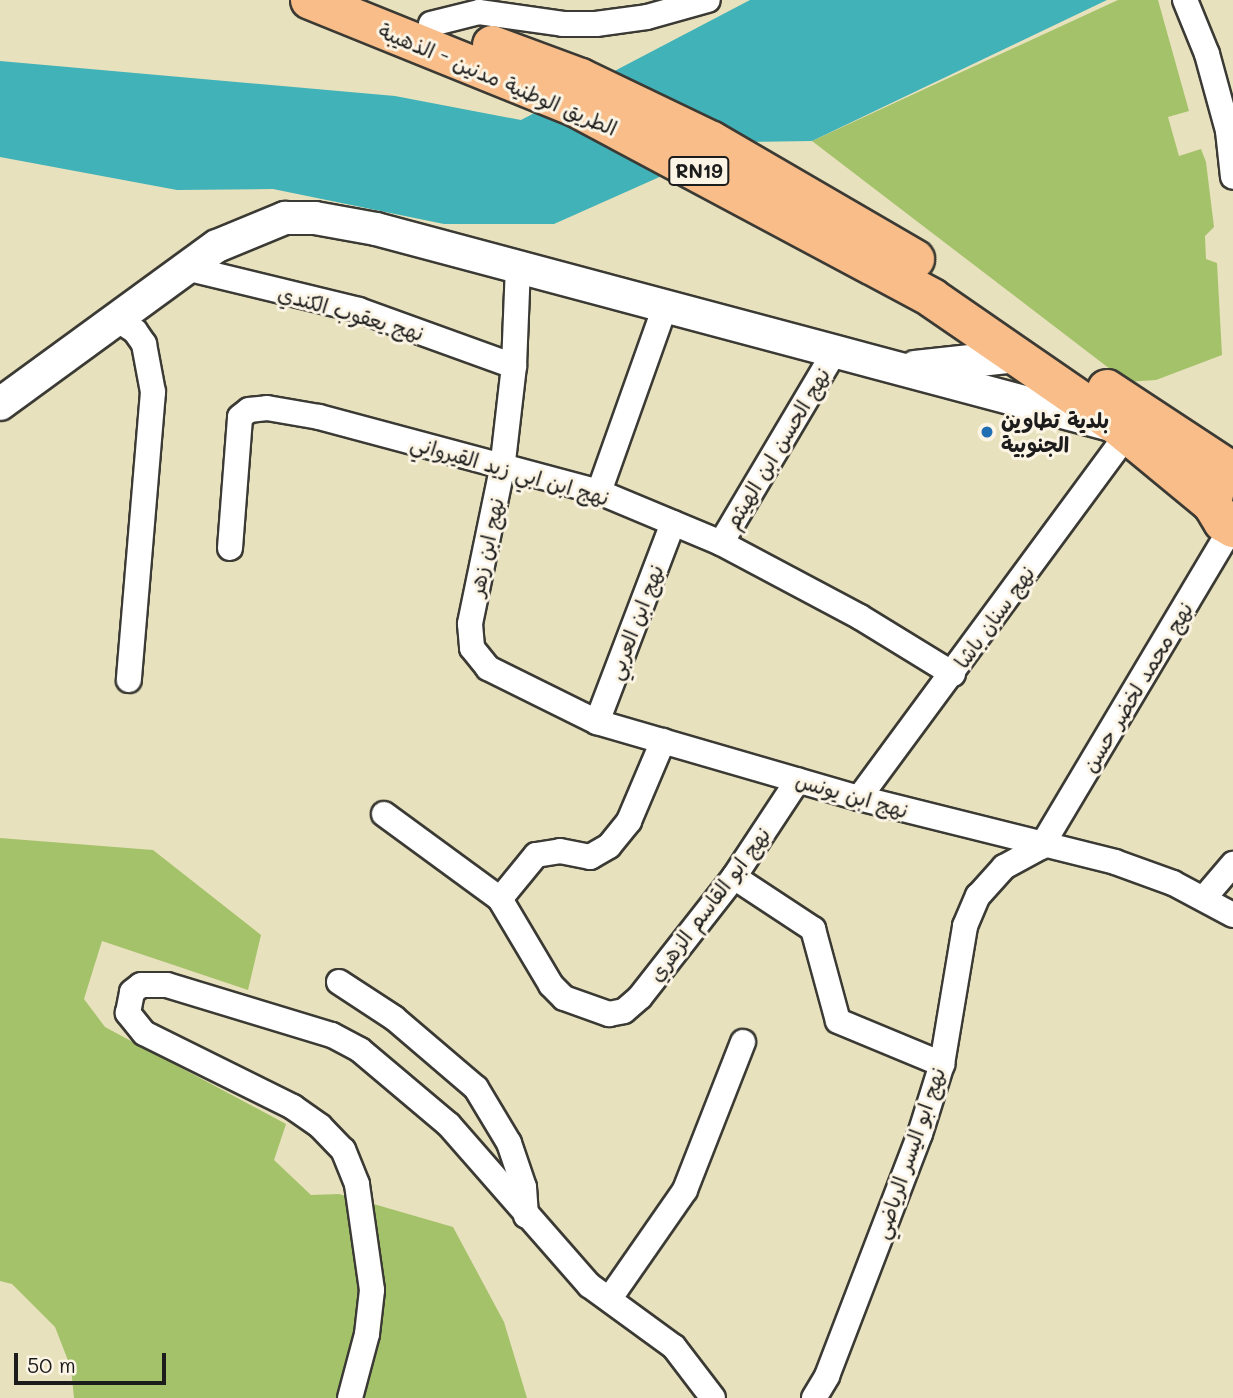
<!DOCTYPE html>
<html>
<head>
<meta charset="utf-8">
<style>
	body { margin:0 }
	#map { position:relative; width:1233px; height:1398px; overflow:hidden; background:#e8e1bd; font-family:Mali,"Playpen Sans Arabic",sans-serif }
	div>[style] { position:absolute }
	.green>* { inset:0; background:#a4c26a }
	.water>* { inset:0; background:#41b2b8 }
	.roads { filter:drop-shadow(2px 0 #3b3a34) drop-shadow(-2px 0 #3b3a34) drop-shadow(0 2px #3b3a34) drop-shadow(0 -2px #3b3a34) }
	.minor>* { height:24px; margin:-12px; padding:0 12px; transform-origin:12px; border-radius:12px; background:#fff }
	.tertiary>* { height:32px; margin:-16px; padding:0 16px; transform-origin:16px; border-radius:16px; background:#fff }
	.primary>* { height:38px; margin:-19px; padding:0 19px; transform-origin:19px; border-radius:19px; background:#f8bd89 }
	.dots>* { width:19px; height:19px; translate:-50% -50%; box-sizing:border-box; border:4px solid #fcf5e5; border-radius:50% }
	span { translate:-50% -50%; white-space:nowrap; text-align:center; line-height:1.15; -webkit-text-stroke:6px #fcf5e5; paint-order:stroke }
	.shield-label span { padding:2px 5px; background:#fcf5e5; border:2px solid; border-radius:5px; -webkit-text-stroke-width:0 }
	.shield-label { font-size:19px; color:#1c1c1c; font-weight:700 }
	.street-label { font-size:21px; color:#1c1c1c }
	.poi-label { font-size:21px; color:#1c1c1c; font-weight:700 }
	.left { translate:0 -50%; text-align:left }
	.scale { position:absolute; left:14px; top:1353px; width:152px; height:32px; box-sizing:border-box; border:4px solid #1c1c1c; border-top:0; padding-left:9px; font-size:21px; line-height:24px; white-space:nowrap; color:#1c1c1c; -webkit-text-stroke:5px #fcf5e5; paint-order:stroke }
</style>
</head>
<body>
<div id="map">
	<div class="green">
		<div style="clip-path:polygon(1118px 0,1158px 0,1189px 111px,1168px 117px,1179px 156px,1201px 149px,1206px 162px,1214px 227px,1205px 236px,1206px 259px,1217px 263px,1222px 355px,1156px 380px,1127px 382px,812px 141px)"></div>
		<div style="clip-path:polygon(0 838px,153px 850px,261px 935px,248px 990px,102px 941px,84px 999px,105px 1027px,286px 1124px,274px 1160px,311px 1195px,339px 1194px,453px 1227px,504px 1322px,527px 1398px,74px 1398px,71px 1368px,55px 1327px,12px 1284px,0 1281px)"></div>
	</div>
	<div class="water">
		<div style="clip-path:polygon(750px 0,1107px 0,812px 141px,738px 142px,554px 224px,444px 224px,273px 189px,177px 190px,0 157px,0 61px,395px 96px,521px 120px)"></div>
	</div>
	<div class="roads">
		<div class="minor">
			<div style="left:1185px;top:0;width:58px;rotate:67.8deg"></div>
			<div style="left:1207px;top:54px;width:80px;rotate:74.7deg"></div>
			<div style="left:1228px;top:131px;width:46px;rotate:83.8deg"></div>
			<div style="left:431px;top:24px;width:49px;rotate:-14deg"></div>
			<div style="left:479px;top:12px;width:85px;rotate:8.1deg"></div>
			<div style="left:563px;top:24px;width:33px"></div>
			<div style="left:596px;top:24px;width:51px;rotate:-7.8deg"></div>
			<div style="left:647px;top:17px;width:63px;rotate:-15.6deg"></div>
			<div style="left:518px;top:266px;width:100px;rotate:92.3deg"></div>
			<div style="left:514px;top:366px;width:104px;rotate:96.6deg"></div>
			<div style="left:502px;top:469px;width:158px;rotate:101.7deg"></div>
			<div style="left:470px;top:624px;width:24px;rotate:85deg"></div>
			<div style="left:472px;top:648px;width:26px;rotate:51deg"></div>
			<div style="left:488px;top:668px;width:122px;rotate:26.4deg"></div>
			<div style="left:597px;top:722px;width:273px;rotate:16.2deg"></div>
			<div style="left:859px;top:798px;width:264px;rotate:14deg"></div>
			<div style="left:1115px;top:862px;width:62px;rotate:19.9deg"></div>
			<div style="left:1173px;top:883px;width:68px;rotate:28.1deg"></div>
			<div style="left:186px;top:268px;width:178px;rotate:13.6deg"></div>
			<div style="left:359px;top:310px;width:165px;rotate:19.9deg"></div>
			<div style="left:115px;top:318px;width:24px;rotate:33deg"></div>
			<div style="left:135px;top:331px;width:16px;rotate:55deg"></div>
			<div style="left:144px;top:344px;width:49px;rotate:79.4deg"></div>
			<div style="left:153px;top:392px;width:289px;rotate:94.8deg"></div>
			<div style="left:599px;top:492px;width:196px;rotate:-70.4deg"></div>
			<div style="left:721px;top:543px;width:221px;rotate:-59.3deg"></div>
			<div style="left:230px;top:548px;width:131px;rotate:-85.6deg"></div>
			<div style="left:240px;top:417px;width:11px;rotate:-38deg"></div>
			<div style="left:249px;top:410px;width:18px;rotate:-6deg"></div>
			<div style="left:267px;top:408px;width:53px;rotate:9.8deg"></div>
			<div style="left:319px;top:417px;width:290px;rotate:15deg"></div>
			<div style="left:599px;top:492px;width:132px;rotate:22.7deg"></div>
			<div style="left:721px;top:543px;width:157px;rotate:28deg"></div>
			<div style="left:860px;top:617px;width:109px;rotate:31.5deg"></div>
			<div style="left:597px;top:722px;width:213px;rotate:-69.1deg"></div>
			<div style="left:859px;top:798px;width:452px;rotate:-53.6deg"></div>
			<div style="left:384px;top:814px;width:144px;rotate:36.2deg"></div>
			<div style="left:500px;top:899px;width:100px;rotate:59.3deg"></div>
			<div style="left:551px;top:985px;width:18px;rotate:45deg"></div>
			<div style="left:564px;top:998px;width:48px;rotate:19.6deg"></div>
			<div style="left:609px;top:1014px;width:15px;rotate:-11deg"></div>
			<div style="left:624px;top:1011px;width:21px;rotate:-41deg"></div>
			<div style="left:640px;top:997px;width:152px;rotate:-51.9deg"></div>
			<div style="left:734px;top:877px;width:116px;rotate:-56.6deg"></div>
			<div style="left:734px;top:877px;width:95px;rotate:33.4deg"></div>
			<div style="left:813px;top:929px;width:95px;rotate:74.8deg"></div>
			<div style="left:838px;top:1021px;width:113px;rotate:22.5deg"></div>
			<div style="left:1204px;top:898px;width:45px;rotate:-49.5deg"></div>
			<div style="left:500px;top:899px;width:57px;rotate:-50.7deg"></div>
			<div style="left:536px;top:855px;width:24px;rotate:-9deg"></div>
			<div style="left:560px;top:851px;width:31px;rotate:11deg"></div>
			<div style="left:590px;top:857px;width:22px;rotate:-30deg"></div>
			<div style="left:609px;top:846px;width:32px;rotate:-51deg"></div>
			<div style="left:629px;top:821px;width:87px;rotate:-67deg"></div>
			<div style="left:339px;top:982px;width:66px;rotate:33.2deg"></div>
			<div style="left:394px;top:1018px;width:108px;rotate:40.5deg"></div>
			<div style="left:476px;top:1088px;width:64px;rotate:59deg"></div>
			<div style="left:509px;top:1143px;width:46px;rotate:71.2deg"></div>
			<div style="left:524px;top:1187px;width:29px;rotate:86deg"></div>
			<div style="left:610px;top:1298px;width:131px;rotate:-55.2deg"></div>
			<div style="left:685px;top:1190px;width:159px;rotate:-68.6deg"></div>
			<div style="left:350px;top:1398px;width:66px;rotate:-75.1deg"></div>
			<div style="left:367px;top:1334px;width:44px;rotate:-83.5deg"></div>
			<div style="left:372px;top:1290px;width:107px;rotate:-98.1deg"></div>
			<div style="left:357px;top:1184px;width:37px;rotate:-112deg"></div>
			<div style="left:343px;top:1150px;width:33px;rotate:-134deg"></div>
			<div style="left:320px;top:1126px;width:33px;rotate:-145deg"></div>
			<div style="left:293px;top:1107px;width:166px;rotate:-153.6deg"></div>
			<div style="left:144px;top:1033px;width:26px;rotate:-129deg"></div>
			<div style="left:128px;top:1013px;width:21px;rotate:-79deg"></div>
			<div style="left:132px;top:992px;width:11px;rotate:-38deg"></div>
			<div style="left:141px;top:985px;width:26px"></div>
			<div style="left:167px;top:985px;width:172px;rotate:16.9deg"></div>
			<div style="left:332px;top:1035px;width:32px;rotate:28deg"></div>
			<div style="left:360px;top:1050px;width:116px;rotate:40.1deg"></div>
			<div style="left:449px;top:1125px;width:213px;rotate:48.8deg"></div>
			<div style="left:589px;top:1285px;width:105px;rotate:36.1deg"></div>
			<div style="left:674px;top:1347px;width:64px;rotate:52.6deg"></div>
			<div style="left:814px;top:1398px;width:26px;rotate:-59deg"></div>
			<div style="left:827px;top:1376px;width:259px;rotate:-69deg"></div>
			<div style="left:920px;top:1134px;width:73px;rotate:-72.6deg"></div>
			<div style="left:942px;top:1064px;width:140px;rotate:-80.5deg"></div>
			<div style="left:965px;top:926px;width:33px;rotate:-67deg"></div>
			<div style="left:978px;top:896px;width:39px;rotate:-48deg"></div>
			<div style="left:1004px;top:867px;width:42px;rotate:-28.4deg"></div>
			<div style="left:1041px;top:847px;width:373px;rotate:-59.2deg"></div>
		</div>
		<div class="tertiary">
			<div style="left:915px;top:367px;width:102px;rotate:-6.2deg"></div>
			<div style="left:0;top:404px;width:268px;rotate:-36.1deg"></div>
			<div style="left:217px;top:246px;width:74px;rotate:-22.4deg"></div>
			<div style="left:285px;top:218px;width:30px"></div>
			<div style="left:315px;top:218px;width:62px;rotate:10.2deg"></div>
			<div style="left:376px;top:229px;width:757px;rotate:14.94deg"></div>
		</div>
		<div class="primary">
			<div style="left:310px;top:0;width:286px;rotate:22deg"></div>
			<div style="left:575px;top:107px;width:405px;rotate:28.1deg"></div>
			<div style="left:932px;top:298px;width:227px;rotate:34.6deg"></div>
			<div style="left:1119px;top:427px;width:121px;rotate:39.6deg"></div>
			<div style="left:492px;top:45px;width:95px;rotate:20.3deg"></div>
			<div style="left:581px;top:78px;width:145px;rotate:25.7deg"></div>
			<div style="left:712px;top:141px;width:235px;rotate:30.2deg"></div>
			<div style="left:1107px;top:389px;width:147px;rotate:33.4deg"></div>
			<div style="left:1217px;top:480px;width:25px;rotate:102deg"></div>
			<div style="left:1212px;top:504px;width:21px;rotate:59deg"></div>
			<div style="left:1223px;top:522px;width:12px;rotate:31deg"></div>
		</div>
	</div>
	<div class="dots">
		<div style="left:987px;top:432px;background:#1f6fb2"></div>
	</div>
	<div class="shield-label">
		<span style="left:699px;top:171px">RN19</span>
	</div>
	<div class="street-label">
		<span style="left:498px;top:79px;rotate:23deg">الطريق الوطنية مدنين - الذهيبة</span>
		<span style="left:351px;top:313px;rotate:16deg">نهج يعقوب الكندي</span>
		<span style="left:777px;top:448px;rotate:-59deg">نهج الحسن ابن الهيثم</span>
		<span style="left:510px;top:470px;rotate:16deg">نهج ابن ابي زيد القيرواني</span>
		<span style="left:486px;top:547px;rotate:-78deg">نهج ابن زهر</span>
		<span style="left:994px;top:617px;rotate:-54deg">نهج سنان باشا</span>
		<span style="left:635px;top:622px;rotate:-69deg">نهج ابن العربي</span>
		<span style="left:1137px;top:687px;rotate:-59deg">نهج محمد لخضر حسن</span>
		<span style="left:852px;top:795px;rotate:16deg">نهج ابن يونس</span>
		<span style="left:709px;top:904px;rotate:-53deg">نهج ابو القاسم الزهري</span>
		<span style="left:909px;top:1153px;rotate:-71deg">نهج ابو اليسر الرياضي</span>
	</div>
	<div class="poi-label">
		<span class="left" style="left:1001px;top:432px">بلدية تطاوين<br>الجنوبية</span>
	</div>
	<div class="scale">50 m</div>
</div>
</body>
</html>
